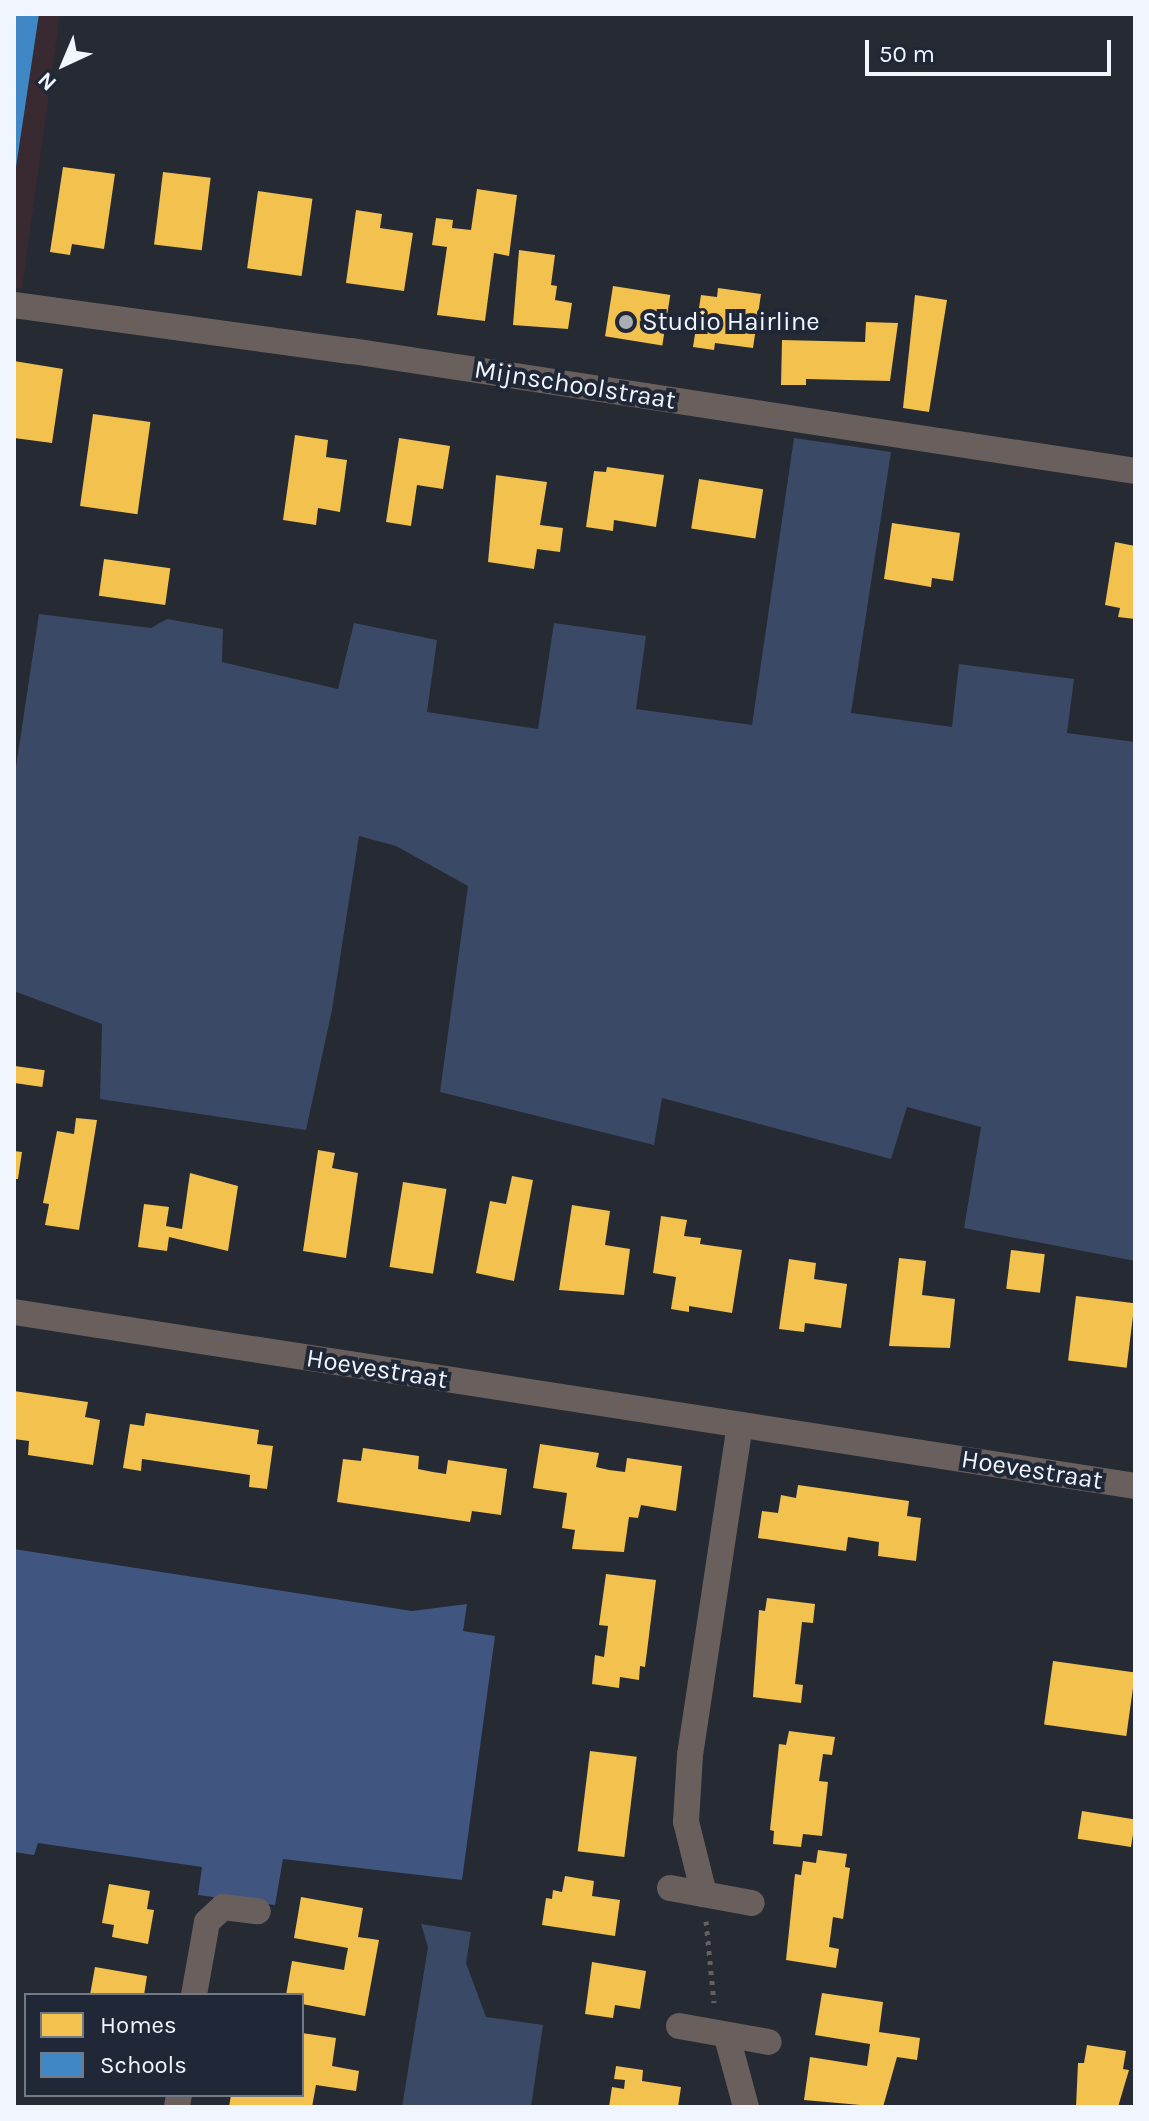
<!DOCTYPE html>
<html>
<head>
<meta charset="utf-8">
<style>
	body { margin:0 }
	#map { position:relative; width:1149px; height:2121px; overflow:hidden; background:#262a32; font-family:Karla,sans-serif }
	div>[style] { position:absolute }
	.education>* { inset:0; background:#392931 }
	.green>* { inset:0; background:#3a4966 }
	.forest>* { inset:0; background:#405681 }
	.homes>* { inset:0; background:#f2c14e; transform-origin:0 0 }
	.schools>* { inset:0; background:#3f88c5 }
	.path>* { height:5px; margin-top:-2.5px; transform-origin:0; background:repeating-linear-gradient(90deg,#645f60 0 4px,transparent 0 10px) }
	.street>* { height:26px; margin:-13px; padding:0 13px; transform-origin:13px; border-radius:13px; background:#695f5d }
	.dots>* { width:22px; height:22px; translate:-50% -50%; box-sizing:border-box; border:4px solid #202838; border-radius:50% }
	span { translate:-50% -50%; white-space:nowrap; text-align:center; line-height:1.15; -webkit-text-stroke:8px #202838; paint-order:stroke }
	.poi-label { font-size:26px; color:#f0f5fe }
	.left { translate:0 -50%; text-align:left }
	.street-label { font-size:26px; color:#f0f5fe }
	.frame { position:absolute; inset:0; border:16px solid #f0f5fe; pointer-events:none }
	.legend { position:absolute; left:24px; top:1993px; width:280px; height:104px; box-sizing:border-box; background:#202838; border:2px solid #737a87; margin:0; padding:10px 14px; list-style:none; font-size:24px; color:#f0f5fe }
	.legend li { display:flex; align-items:center; gap:16px; height:40px }
	.legend b { width:40px; border:2px solid #737a87 }
	.north { position:absolute; left:24px; top:24px; width:80px; height:80px; -webkit-text-stroke:6px #202838; paint-order:stroke; rotate:224deg; font-size:22px; font-weight:700; line-height:32px; text-align:center; color:#f0f5fe }
	.north::after { content:''; display:block; margin:auto; width:28px; height:36px; background:#f0f5fe; clip-path:polygon(50% 0,100% 100%,50% 72%,0 100%) }
	.scale { position:absolute; left:865px; top:40px; width:246px; height:36px; box-sizing:border-box; border:4px solid #f0f5fe; border-top:0; padding-left:10px; font-size:24px; line-height:28px; white-space:nowrap; color:#f0f5fe; -webkit-text-stroke:6px #202838; paint-order:stroke }
</style>
</head>
<body>
<div id="map">
	<div class="education">
		<div style="clip-path:polygon(14px 14px,60px 14px,22px 289px,14px 288px)"></div>
	</div>
	<div class="green">
		<div style="clip-path:polygon(794px 438px,891px 452px,851px 713px,952px 727px,959px 664px,1074px 679px,1067px 733px,1135px 742px,1135px 1261px,964px 1228px,981px 1127px,907px 1107px,891px 1159px,662px 1098px,654px 1145px,440px 1092px,468px 886px,396px 846px,359px 836px,332px 1010px,306px 1130px,100px 1099px,102px 1024px,14px 991px,14px 780px,39px 614px,151px 628px,167px 619px,223px 629px,222px 662px,338px 689px,354px 623px,437px 640px,427px 712px,538px 729px,554px 623px,646px 636px,636px 709px,752px 725px)"></div>
		<div style="clip-path:polygon(421px 1924px,471px 1932px,466px 1963px,486px 2017px,543px 2025px,531px 2107px,402px 2107px,428px 1947px)"></div>
	</div>
	<div class="forest">
		<div style="clip-path:polygon(14px 1549px,412px 1611px,467px 1604px,463px 1631px,495px 1636px,462px 1880px,283px 1859px,275px 1905px,198px 1895px,202px 1867px,38px 1843px,34px 1855px,14px 1852px)"></div>
	</div>
	<div class="homes">
		<div style="clip-path:polygon(63px 167px,115px 174px,104px 249px,72px 244px,70px 255px,50px 252px)"></div>
		<div style="left:163px;top:172px;width:48px;height:73px;rotate:7deg"></div>
		<div style="clip-path:polygon(477px 189px,517px 195px,509px 256px,494px 253px,485px 321px,437px 315px,447px 247px,432px 245px,436px 218px,453px 220px,452px 228px,471px 230px)"></div>
		<div style="left:258px;top:191px;width:55px;height:78px;rotate:8deg"></div>
		<div style="clip-path:polygon(356px 210px,382px 214px,380px 228px,413px 233px,404px 291px,346px 283px)"></div>
		<div style="clip-path:polygon(519px 250px,555px 255px,551px 285px,557px 286px,555px 300px,572px 303px,568px 329px,513px 325px)"></div>
		<div style="left:613px;top:286px;width:58px;height:51px;rotate:9deg"></div>
		<div style="clip-path:polygon(718px 288px,761px 294px,753px 348px,715px 343px,714px 350px,693px 347px,701px 295px,717px 297px)"></div>
		<div style="clip-path:polygon(915px 295px,947px 300px,929px 412px,903px 408px)"></div>
		<div style="clip-path:polygon(866px 322px,898px 323px,890px 381px,806px 379px,806px 385px,781px 385px,782px 340px,865px 342px)"></div>
		<div style="clip-path:polygon(14px 361px,63px 369px,52px 443px,14px 438px)"></div>
		<div style="left:93px;top:414px;width:58px;height:93px;rotate:8deg"></div>
		<div style="clip-path:polygon(295px 435px,328px 440px,326px 457px,347px 460px,340px 512px,318px 508px,316px 525px,283px 520px)"></div>
		<div style="clip-path:polygon(399px 438px,450px 446px,443px 489px,417px 485px,411px 526px,386px 522px)"></div>
		<div style="clip-path:polygon(607px 467px,664px 475px,656px 527px,614px 520px,613px 531px,586px 527px,594px 471px,606px 472px)"></div>
		<div style="clip-path:polygon(496px 475px,547px 482px,540px 525px,563px 528px,560px 552px,537px 549px,534px 569px,488px 562px)"></div>
		<div style="left:699px;top:479px;width:65px;height:50px;rotate:9deg"></div>
		<div style="clip-path:polygon(892px 523px,960px 533px,953px 581px,932px 578px,931px 587px,884px 579px)"></div>
		<div style="clip-path:polygon(1115px 542px,1135px 546px,1135px 619px,1118px 617px,1120px 608px,1105px 605px)"></div>
		<div style="left:104px;top:559px;width:67px;height:37px;rotate:8deg"></div>
		<div style="left:15px;top:1066px;width:30px;height:17px;rotate:8deg"></div>
		<div style="clip-path:polygon(76px 1118px,97px 1120px,79px 1230px,45px 1225px,49px 1204px,43px 1203px,57px 1131px,74px 1134px)"></div>
		<div style="clip-path:polygon(318px 1150px,335px 1153px,332px 1168px,358px 1173px,346px 1258px,303px 1251px)"></div>
		<div style="clip-path:polygon(14px 1151px,22px 1152px,18px 1179px,14px 1179px)"></div>
		<div style="clip-path:polygon(190px 1173px,238px 1186px,228px 1251px,169px 1237px,167px 1251px,138px 1247px,144px 1204px,169px 1207px,166px 1226px,182px 1229px)"></div>
		<div style="clip-path:polygon(512px 1176px,533px 1180px,514px 1281px,476px 1273px,490px 1201px,506px 1204px)"></div>
		<div style="left:403px;top:1182px;width:44px;height:86px;rotate:9deg"></div>
		<div style="clip-path:polygon(572px 1205px,610px 1211px,605px 1245px,630px 1249px,624px 1295px,559px 1290px)"></div>
		<div style="clip-path:polygon(661px 1216px,687px 1220px,684px 1236px,701px 1238px,700px 1244px,742px 1250px,732px 1313px,689px 1306px,689px 1312px,671px 1309px,676px 1277px,653px 1273px)"></div>
		<div style="left:1011px;top:1250px;width:34px;height:39px;rotate:7deg"></div>
		<div style="clip-path:polygon(899px 1258px,926px 1261px,922px 1295px,955px 1299px,950px 1348px,889px 1346px)"></div>
		<div style="clip-path:polygon(789px 1259px,816px 1263px,814px 1279px,847px 1284px,841px 1328px,805px 1323px,804px 1332px,779px 1329px)"></div>
		<div style="left:1076px;top:1296px;width:59px;height:65px;rotate:7deg"></div>
		<div style="clip-path:polygon(14px 1391px,88px 1402px,85px 1417px,100px 1420px,93px 1465px,28px 1455px,29px 1441px,14px 1439px)"></div>
		<div style="clip-path:polygon(146px 1413px,259px 1430px,257px 1444px,273px 1446px,267px 1489px,249px 1487px,250px 1475px,142px 1459px,141px 1471px,123px 1468px,130px 1424px,144px 1426px)"></div>
		<div style="clip-path:polygon(540px 1444px,599px 1453px,596px 1467px,609px 1470px,625px 1472px,627px 1458px,682px 1466px,676px 1511px,641px 1505px,638px 1518px,629px 1517px,624px 1552px,572px 1549px,575px 1530px,562px 1528px,567px 1493px,533px 1488px)"></div>
		<div style="clip-path:polygon(363px 1448px,419px 1456px,418px 1469px,433px 1472px,446px 1474px,448px 1460px,507px 1469px,501px 1515px,472px 1511px,470px 1522px,337px 1502px,343px 1459px,361px 1461px)"></div>
		<div style="clip-path:polygon(798px 1485px,909px 1501px,907px 1516px,921px 1518px,916px 1561px,878px 1556px,879px 1542px,848px 1537px,846px 1551px,758px 1538px,762px 1511px,778px 1513px,781px 1495px,796px 1498px)"></div>
		<div style="clip-path:polygon(606px 1574px,656px 1580px,645px 1667px,640px 1666px,639px 1680px,620px 1677px,619px 1688px,592px 1684px,595px 1655px,604px 1657px,608px 1626px,599px 1625px)"></div>
		<div style="clip-path:polygon(767px 1598px,815px 1604px,813px 1623px,802px 1622px,795px 1684px,803px 1685px,801px 1703px,753px 1697px,759px 1610px,765px 1611px)"></div>
		<div style="left:1053px;top:1661px;width:83px;height:64px;rotate:8deg"></div>
		<div style="clip-path:polygon(789px 1731px,835px 1737px,832px 1755px,823px 1754px,819px 1781px,828px 1782px,822px 1836px,803px 1834px,801px 1847px,773px 1844px,774px 1831px,770px 1830px,779px 1744px,786px 1745px)"></div>
		<div style="left:590px;top:1751px;width:47px;height:101px;rotate:7deg"></div>
		<div style="left:1082px;top:1811px;width:54px;height:28px;rotate:9deg"></div>
		<div style="clip-path:polygon(818px 1850px,847px 1854px,845px 1867px,850px 1868px,843px 1919px,833px 1917px,829px 1947px,839px 1949px,836px 1968px,786px 1960px,795px 1874px,801px 1875px,803px 1861px,816px 1863px)"></div>
		<div style="clip-path:polygon(565px 1876px,594px 1881px,592px 1896px,620px 1900px,615px 1936px,542px 1925px,546px 1898px,552px 1899px,553px 1890px,562px 1892px)"></div>
		<div style="clip-path:polygon(109px 1884px,150px 1891px,147px 1909px,154px 1910px,148px 1944px,112px 1937px,114px 1925px,102px 1923px)"></div>
		<div style="clip-path:polygon(301px 1897px,363px 1908px,358px 1937px,379px 1940px,365px 2016px,302px 2004px,302px 1995px,286px 1995px,292px 1961px,344px 1970px,346px 1958px,348px 1948px,294px 1938px)"></div>
		<div style="clip-path:polygon(592px 1962px,646px 1971px,640px 2009px,615px 2005px,613px 2018px,585px 2014px)"></div>
		<div style="clip-path:polygon(95px 1967px,147px 1976px,144px 1995px,90px 1995px)"></div>
		<div style="clip-path:polygon(822px 1993px,883px 2002px,879px 2032px,920px 2038px,917px 2060px,897px 2057px,883px 2107px,804px 2100px,810px 2057px,867px 2066px,870px 2044px,815px 2035px)"></div>
		<div style="clip-path:polygon(302px 2033px,336px 2038px,332px 2066px,359px 2071px,356px 2091px,316px 2085px,312px 2107px,229px 2107px,231px 2095px,302px 2095px)"></div>
		<div style="clip-path:polygon(1087px 2045px,1126px 2051px,1123px 2069px,1129px 2070px,1118px 2107px,1076px 2107px,1078px 2063px,1084px 2063px)"></div>
		<div style="clip-path:polygon(616px 2066px,643px 2070px,642px 2081px,681px 2087px,678px 2107px,609px 2107px,612px 2087px,624px 2089px,625px 2080px,614px 2079px)"></div>
	</div>
	<div class="schools">
		<div style="clip-path:polygon(14px 14px,39px 14px,16px 167px,14px 167px)"></div>
	</div>
	<div class="path">
		<div style="left:706px;top:1921px;width:82px;rotate:84.4deg"></div>
	</div>
	<div class="street">
		<div style="left:14px;top:305px;width:341px;rotate:7.8deg"></div>
		<div style="left:352px;top:351px;width:792px;rotate:8.71deg"></div>
		<div style="left:14px;top:1312px;width:1134px;rotate:8.82deg"></div>
		<div style="left:670px;top:1888px;width:83px;rotate:10.4deg"></div>
		<div style="left:704px;top:1894px;width:74px;rotate:-104deg"></div>
		<div style="left:686px;top:1822px;width:67px;rotate:-86.6deg"></div>
		<div style="left:690px;top:1755px;width:334px;rotate:-81.4deg"></div>
		<div style="left:194px;top:1995px;width:74px;rotate:-79.9deg"></div>
		<div style="left:207px;top:1922px;width:22px;rotate:-43deg"></div>
		<div style="left:223px;top:1907px;width:35px;rotate:7deg"></div>
		<div style="left:679px;top:2026px;width:91px;rotate:10.1deg"></div>
		<div style="left:727px;top:2037px;width:73px;rotate:74.8deg"></div>
		<div style="left:177px;top:2107px;width:12px;rotate:-81deg"></div>
	</div>
	<div class="dots">
		<div style="left:626px;top:322px;background:#a9aeb7"></div>
	</div>
	<div class="poi-label">
		<span class="left" style="left:642px;top:322px">Studio Hairline</span>
	</div>
	<div class="street-label">
		<span style="left:575px;top:385px;rotate:9deg">Mijnschoolstraat</span>
		<span style="left:377px;top:1369px;rotate:9deg">Hoevestraat</span>
		<span style="left:1032px;top:1470px;rotate:9deg">Hoevestraat</span>
	</div>
	<div class="frame"></div>
	<ul class="legend">
	<li><b style="height:22px;background:#f2c14e"></b>Homes</li>
	<li><b style="height:22px;background:#3f88c5"></b>Schools</li>
	</ul>
	<div class="north">N</div>
	<div class="scale">50 m</div>
</div>
</body>
</html>
